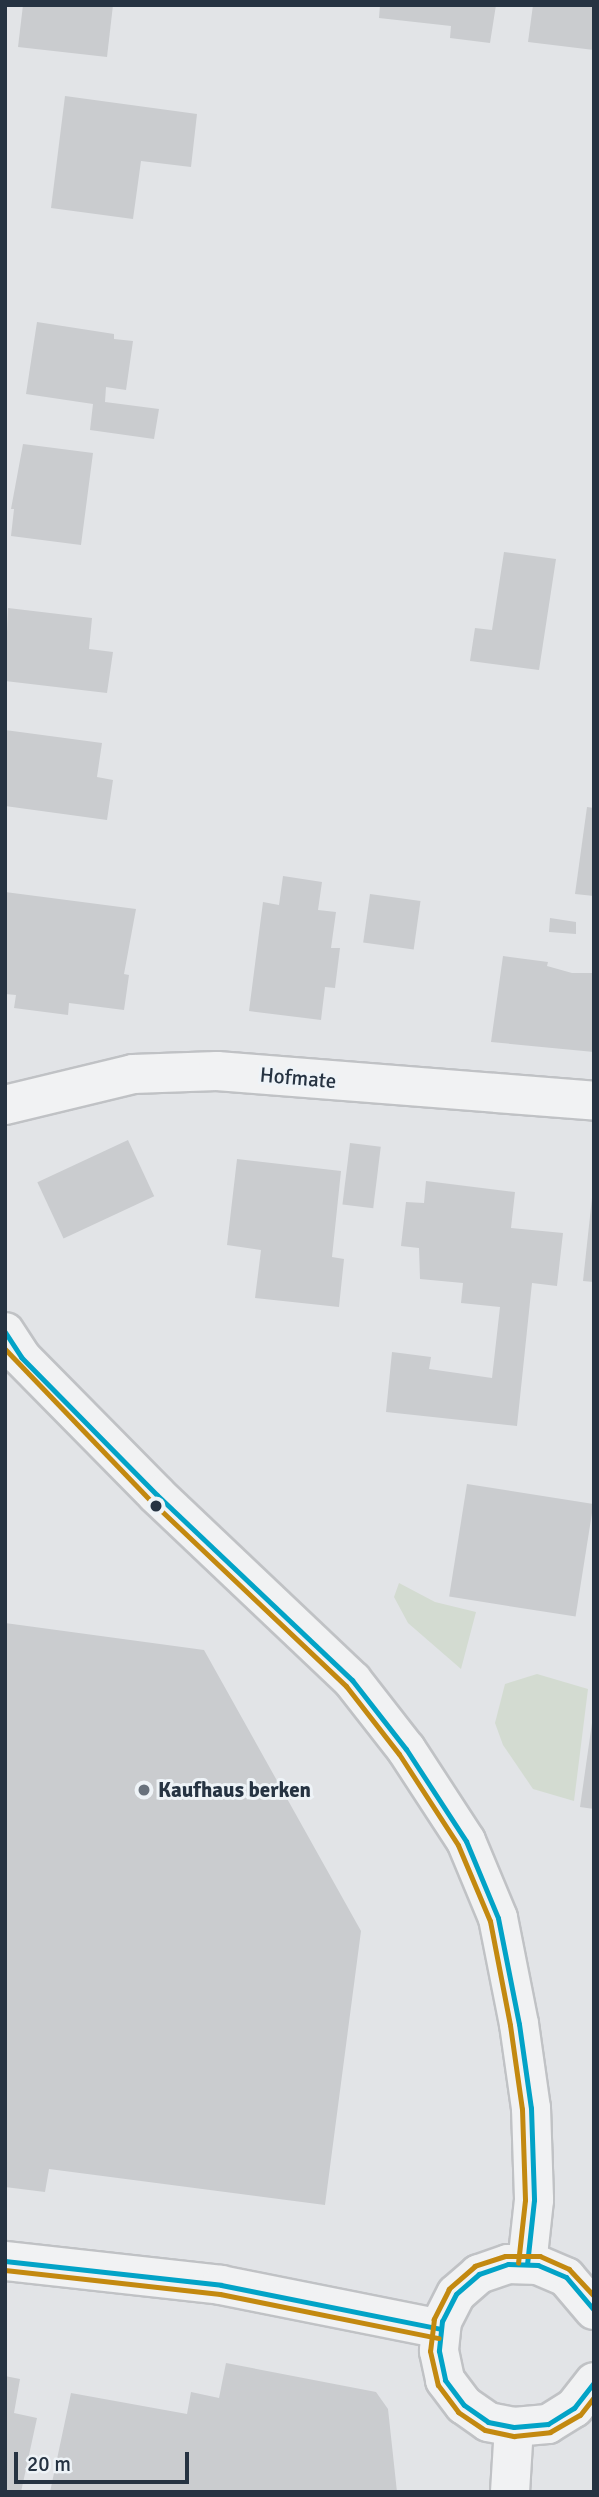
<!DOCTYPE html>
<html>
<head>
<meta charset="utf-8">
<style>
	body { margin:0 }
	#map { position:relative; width:599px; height:2497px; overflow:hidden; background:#e2e4e7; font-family:Signika,sans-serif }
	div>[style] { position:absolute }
	.green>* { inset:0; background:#d3dbd1 }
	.building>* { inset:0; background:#cacccf; transform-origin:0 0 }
	.roads { filter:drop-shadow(2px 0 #c0c2c5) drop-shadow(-2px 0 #c0c2c5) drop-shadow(0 2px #c0c2c5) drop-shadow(0 -2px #c0c2c5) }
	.minor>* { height:38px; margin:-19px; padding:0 19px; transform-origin:19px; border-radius:19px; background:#f1f2f3 }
	.bus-1>* { height:5px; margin:-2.5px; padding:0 2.5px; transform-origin:2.5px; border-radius:2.5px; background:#02a3c7 }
	.bus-2>* { height:5px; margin:-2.5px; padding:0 2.5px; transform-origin:2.5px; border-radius:2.5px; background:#c38910 }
	.dots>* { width:19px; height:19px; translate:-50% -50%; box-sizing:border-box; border:4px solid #eef3f7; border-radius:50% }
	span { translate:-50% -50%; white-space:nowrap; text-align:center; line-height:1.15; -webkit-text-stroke:6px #eef3f7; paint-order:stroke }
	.street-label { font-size:21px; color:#263342 }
	.poi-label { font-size:21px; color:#263342; font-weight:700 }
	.left { translate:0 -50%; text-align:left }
	.frame { position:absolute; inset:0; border:7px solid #263342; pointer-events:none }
	.scale { position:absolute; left:14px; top:2452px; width:175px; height:32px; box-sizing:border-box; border:4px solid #263342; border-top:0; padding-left:9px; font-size:21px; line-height:24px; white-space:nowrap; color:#263342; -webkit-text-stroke:5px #eef3f7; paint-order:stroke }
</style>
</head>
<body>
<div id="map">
	<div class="green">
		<div style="clip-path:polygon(399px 1583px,435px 1602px,476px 1612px,461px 1669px,408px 1623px,394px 1597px)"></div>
		<div style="clip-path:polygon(537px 1674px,588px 1689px,574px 1801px,533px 1789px,503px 1745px,495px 1723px,505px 1684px)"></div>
	</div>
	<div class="building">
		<div style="clip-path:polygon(23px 5px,113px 5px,107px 57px,18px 47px)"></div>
		<div style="clip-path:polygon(380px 5px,496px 5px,490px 43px,450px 38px,451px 26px,379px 18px)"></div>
		<div style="clip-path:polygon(533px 5px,594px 5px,594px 50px,528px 42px)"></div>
		<div style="clip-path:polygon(65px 96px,197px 114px,191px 167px,141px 161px,133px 219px,51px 208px)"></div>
		<div style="clip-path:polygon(37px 322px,114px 334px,114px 339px,133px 341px,126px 390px,106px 387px,105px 402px,159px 409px,154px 439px,90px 430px,93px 404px,26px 394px)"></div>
		<div style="clip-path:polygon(23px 444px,93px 453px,81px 545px,11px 536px,14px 509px,11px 509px)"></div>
		<div style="clip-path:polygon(504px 552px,556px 559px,539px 670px,470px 661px,475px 628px,492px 630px)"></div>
		<div style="clip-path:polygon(8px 608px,92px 618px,89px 649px,113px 652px,107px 693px,5px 681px)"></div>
		<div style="clip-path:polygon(5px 730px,102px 743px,97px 777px,113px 780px,107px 820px,5px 806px)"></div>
		<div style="clip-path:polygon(587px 807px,594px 808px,594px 896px,575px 894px)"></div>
		<div style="clip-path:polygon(283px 876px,322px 882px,318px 910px,336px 912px,331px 948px,340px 948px,335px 988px,325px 987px,321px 1020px,249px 1011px,263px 902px,279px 905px)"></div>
		<div style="clip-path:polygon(5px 892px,136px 909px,124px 974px,129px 975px,124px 1010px,69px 1003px,68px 1015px,14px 1008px,16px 995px,5px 994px)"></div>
		<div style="left:370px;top:894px;width:51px;height:49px;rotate:8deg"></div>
		<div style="clip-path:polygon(550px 918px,576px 922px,576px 934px,549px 932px)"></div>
		<div style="clip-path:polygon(503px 956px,548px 962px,547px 966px,572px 973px,594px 973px,594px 1052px,491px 1042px)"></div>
		<div style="left:128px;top:1140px;width:62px;height:100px;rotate:65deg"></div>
		<div style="left:350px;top:1143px;width:31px;height:62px;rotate:7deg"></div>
		<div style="clip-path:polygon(237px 1159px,341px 1171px,332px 1257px,344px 1259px,339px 1307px,255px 1298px,261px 1250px,227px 1245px)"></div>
		<div style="clip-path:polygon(426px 1181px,515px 1192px,511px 1228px,563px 1233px,557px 1286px,532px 1283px,517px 1426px,386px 1412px,392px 1352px,431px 1357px,429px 1369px,492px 1378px,500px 1307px,461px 1303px,463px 1283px,420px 1279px,419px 1248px,401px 1246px,406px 1202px,424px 1203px)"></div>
		<div style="clip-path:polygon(592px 1198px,594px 1198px,594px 1282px,583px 1281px)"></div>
		<div style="left:467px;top:1484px;width:128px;height:114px;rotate:9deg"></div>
		<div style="clip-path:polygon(5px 1623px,204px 1650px,361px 1931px,325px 2205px,49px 2169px,45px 2192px,5px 2187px)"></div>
		<div style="clip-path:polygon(592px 1723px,594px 1723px,594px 1809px,580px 1807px)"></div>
		<div style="clip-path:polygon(226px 2363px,376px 2392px,388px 2409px,397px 2492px,50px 2492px,71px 2393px,187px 2414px,191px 2392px,219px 2398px)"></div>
		<div style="clip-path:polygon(5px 2376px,20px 2379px,14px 2413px,37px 2418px,21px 2492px,5px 2492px)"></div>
	</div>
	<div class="roads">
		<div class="minor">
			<div style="left:5px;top:1105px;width:132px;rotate:-13.6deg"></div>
			<div style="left:133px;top:1074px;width:84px;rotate:-2deg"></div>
			<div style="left:217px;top:1071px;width:378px;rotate:4.5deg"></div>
			<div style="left:5px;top:1332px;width:30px;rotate:57deg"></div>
			<div style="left:21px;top:1357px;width:194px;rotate:45.4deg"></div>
			<div style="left:157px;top:1495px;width:269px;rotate:43.5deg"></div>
			<div style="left:352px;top:1680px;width:88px;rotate:52deg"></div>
			<div style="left:406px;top:1749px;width:110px;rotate:56.9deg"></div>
			<div style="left:466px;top:1841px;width:83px;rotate:67.4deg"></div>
			<div style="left:498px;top:1918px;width:108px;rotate:78.8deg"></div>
			<div style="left:519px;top:2024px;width:85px;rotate:81.9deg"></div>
			<div style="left:531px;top:2108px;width:92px;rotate:88.1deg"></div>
			<div style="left:534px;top:2200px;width:64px;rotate:96.2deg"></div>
			<div style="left:5px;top:2261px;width:217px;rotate:6.3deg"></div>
			<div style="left:221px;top:2285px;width:224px;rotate:11.3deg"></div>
			<div style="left:594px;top:2310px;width:43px;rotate:-130.3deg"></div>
			<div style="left:566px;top:2277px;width:30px;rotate:-157deg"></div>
			<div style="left:538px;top:2265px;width:30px;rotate:-178deg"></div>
			<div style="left:508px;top:2264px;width:31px;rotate:161deg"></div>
			<div style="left:479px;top:2274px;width:30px;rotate:139deg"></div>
			<div style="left:456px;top:2294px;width:30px;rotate:117deg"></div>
			<div style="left:442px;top:2321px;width:30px;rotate:96deg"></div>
			<div style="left:439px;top:2351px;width:30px;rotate:78deg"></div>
			<div style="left:445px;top:2380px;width:31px;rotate:53deg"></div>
			<div style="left:464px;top:2405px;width:29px;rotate:35deg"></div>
			<div style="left:488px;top:2422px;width:26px;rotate:11deg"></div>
			<div style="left:514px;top:2427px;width:34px;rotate:-5deg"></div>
			<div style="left:548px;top:2424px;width:31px;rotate:-32deg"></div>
			<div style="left:574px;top:2408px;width:33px;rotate:-52deg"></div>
			<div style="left:510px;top:2492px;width:65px;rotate:-86.5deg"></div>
		</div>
	</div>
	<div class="bus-1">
		<div style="left:5px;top:1332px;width:30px;rotate:57deg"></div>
		<div style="left:21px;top:1357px;width:194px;rotate:45.4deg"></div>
		<div style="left:157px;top:1495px;width:269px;rotate:43.5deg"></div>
		<div style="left:352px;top:1680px;width:88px;rotate:52deg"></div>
		<div style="left:406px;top:1749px;width:110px;rotate:56.9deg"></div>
		<div style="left:466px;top:1841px;width:83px;rotate:67.4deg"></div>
		<div style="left:498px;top:1918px;width:108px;rotate:78.8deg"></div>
		<div style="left:519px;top:2024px;width:85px;rotate:81.9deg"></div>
		<div style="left:531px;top:2108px;width:92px;rotate:88.1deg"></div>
		<div style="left:534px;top:2200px;width:64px;rotate:96.2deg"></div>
		<div style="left:5px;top:2261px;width:217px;rotate:6.3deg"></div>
		<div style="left:221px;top:2285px;width:224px;rotate:11.3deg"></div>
		<div style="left:594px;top:2310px;width:43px;rotate:-130.3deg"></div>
		<div style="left:566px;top:2277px;width:30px;rotate:-157deg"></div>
		<div style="left:538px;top:2265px;width:30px;rotate:-178deg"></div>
		<div style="left:508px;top:2264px;width:31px;rotate:161deg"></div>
		<div style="left:479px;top:2274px;width:30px;rotate:139deg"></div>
		<div style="left:456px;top:2294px;width:30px;rotate:117deg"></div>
		<div style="left:442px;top:2321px;width:30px;rotate:96deg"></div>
		<div style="left:439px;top:2351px;width:30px;rotate:78deg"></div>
		<div style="left:445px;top:2380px;width:31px;rotate:53deg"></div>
		<div style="left:464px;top:2405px;width:29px;rotate:35deg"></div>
		<div style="left:488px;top:2422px;width:26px;rotate:11deg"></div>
		<div style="left:514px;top:2427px;width:34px;rotate:-5deg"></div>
		<div style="left:548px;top:2424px;width:31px;rotate:-32deg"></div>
		<div style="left:574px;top:2408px;width:33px;rotate:-52deg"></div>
	</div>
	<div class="bus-2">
		<div style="left:5px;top:1349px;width:211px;rotate:46.2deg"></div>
		<div style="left:151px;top:1501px;width:269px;rotate:43.5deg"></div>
		<div style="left:346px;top:1686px;width:86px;rotate:52.1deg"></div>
		<div style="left:399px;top:1754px;width:108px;rotate:57deg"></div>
		<div style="left:458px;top:1845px;width:82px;rotate:67.2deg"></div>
		<div style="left:490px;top:1921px;width:106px;rotate:79.1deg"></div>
		<div style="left:510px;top:2025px;width:85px;rotate:81.9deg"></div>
		<div style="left:522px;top:2109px;width:91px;rotate:88.1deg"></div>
		<div style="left:525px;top:2200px;width:63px;rotate:96.3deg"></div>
		<div style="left:5px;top:2270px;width:216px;rotate:6.4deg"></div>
		<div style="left:220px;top:2294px;width:223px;rotate:11.4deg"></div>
		<div style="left:594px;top:2296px;width:37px;rotate:-133deg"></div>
		<div style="left:569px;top:2269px;width:32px;rotate:-156deg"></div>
		<div style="left:540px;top:2256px;width:35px;rotate:180deg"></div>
		<div style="left:505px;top:2256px;width:32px;rotate:162deg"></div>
		<div style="left:475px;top:2266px;width:35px;rotate:139deg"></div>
		<div style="left:449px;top:2289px;width:34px;rotate:117deg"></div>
		<div style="left:434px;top:2319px;width:32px;rotate:97deg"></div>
		<div style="left:430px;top:2351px;width:35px;rotate:77deg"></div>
		<div style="left:438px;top:2385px;width:34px;rotate:53deg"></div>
		<div style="left:458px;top:2412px;width:32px;rotate:34deg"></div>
		<div style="left:485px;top:2430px;width:30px;rotate:12deg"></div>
		<div style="left:514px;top:2436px;width:36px;rotate:-6deg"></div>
		<div style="left:550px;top:2432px;width:34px;rotate:-30deg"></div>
		<div style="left:580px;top:2415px;width:23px;rotate:-52deg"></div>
	</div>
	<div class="dots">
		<div style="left:156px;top:1506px;background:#263342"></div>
		<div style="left:144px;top:1790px;background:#68717c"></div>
	</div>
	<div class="street-label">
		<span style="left:298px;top:1078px;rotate:5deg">Hofmate</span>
	</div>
	<div class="poi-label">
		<span class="left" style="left:158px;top:1790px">Kaufhaus berken</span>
	</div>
	<div class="frame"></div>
	<div class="scale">20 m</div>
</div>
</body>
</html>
